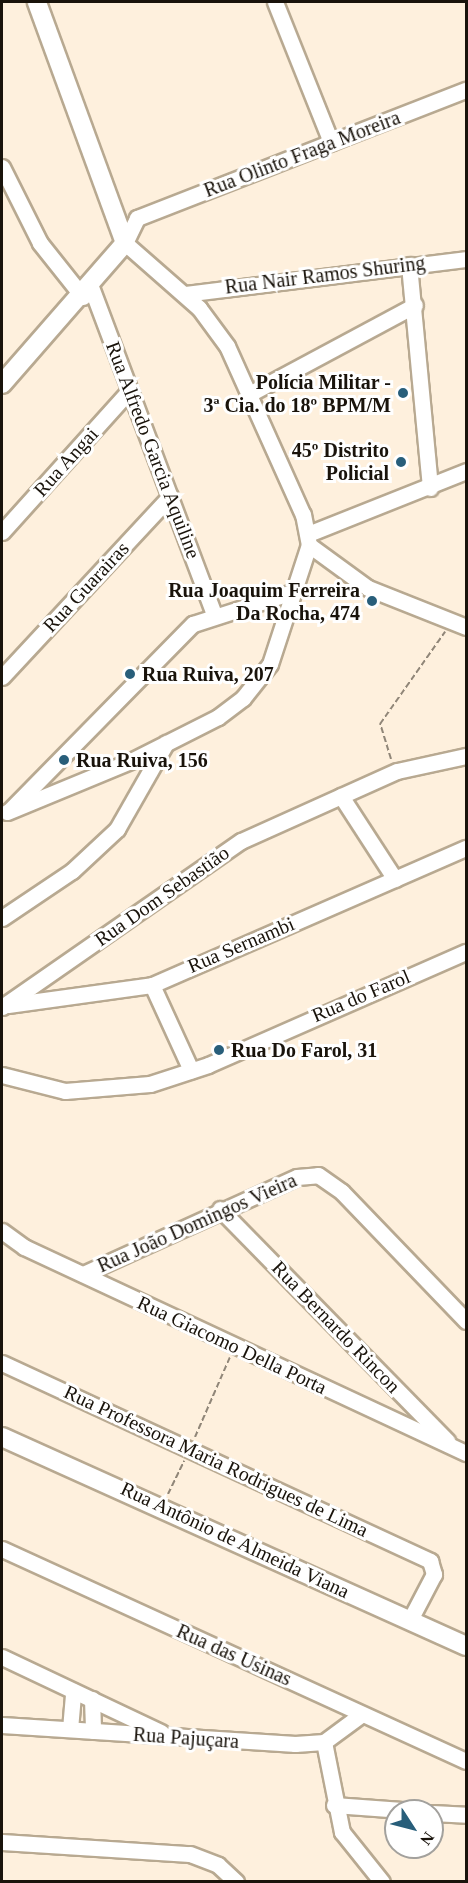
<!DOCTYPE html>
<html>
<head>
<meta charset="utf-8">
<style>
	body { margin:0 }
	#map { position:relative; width:468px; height:1883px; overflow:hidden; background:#fef0dd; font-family:"Times New Roman",serif }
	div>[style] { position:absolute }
	.path>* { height:2px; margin-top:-1px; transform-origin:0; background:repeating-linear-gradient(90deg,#908678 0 6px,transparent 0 9px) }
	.roads { filter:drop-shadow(2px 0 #b8a991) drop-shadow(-2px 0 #b8a991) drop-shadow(0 2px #b8a991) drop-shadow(0 -2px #b8a991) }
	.minor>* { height:15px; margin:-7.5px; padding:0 7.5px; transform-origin:7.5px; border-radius:7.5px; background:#fff }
	.tertiary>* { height:18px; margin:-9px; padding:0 9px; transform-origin:9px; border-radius:9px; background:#fff }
	.dots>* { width:16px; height:16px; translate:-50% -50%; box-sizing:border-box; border:3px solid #fff; border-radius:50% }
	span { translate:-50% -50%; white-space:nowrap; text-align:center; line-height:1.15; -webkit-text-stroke:6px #fff; paint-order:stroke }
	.street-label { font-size:20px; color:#19130b }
	.poi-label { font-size:20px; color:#19130b; font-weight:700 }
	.right { translate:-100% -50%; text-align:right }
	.left { translate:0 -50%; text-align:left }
	.frame { position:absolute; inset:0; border:3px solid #19130b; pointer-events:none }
	.north { position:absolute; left:384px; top:1799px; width:60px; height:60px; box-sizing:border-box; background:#fff; border:2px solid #a3a19d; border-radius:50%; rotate:126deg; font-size:16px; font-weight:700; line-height:24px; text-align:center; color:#19130b }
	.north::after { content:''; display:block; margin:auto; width:21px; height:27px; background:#285e7a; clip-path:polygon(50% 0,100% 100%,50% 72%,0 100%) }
</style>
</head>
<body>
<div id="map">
	<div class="path">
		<div style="left:391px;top:759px;width:37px;rotate:-107deg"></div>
		<div style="left:380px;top:724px;width:113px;rotate:-54.8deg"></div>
		<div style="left:195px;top:1437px;width:87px;rotate:-66.4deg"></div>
		<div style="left:168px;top:1494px;width:37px;rotate:-64deg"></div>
	</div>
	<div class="roads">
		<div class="minor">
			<div style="left:275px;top:2px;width:151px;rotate:68.2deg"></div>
			<div style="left:2px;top:167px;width:85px;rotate:63.4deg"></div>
			<div style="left:40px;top:243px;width:69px;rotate:51.5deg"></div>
			<div style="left:409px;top:265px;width:224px;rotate:84.6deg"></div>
			<div style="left:91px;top:287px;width:350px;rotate:69.4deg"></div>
			<div style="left:185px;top:294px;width:283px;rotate:-7.1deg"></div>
			<div style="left:251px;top:393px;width:186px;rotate:-28.2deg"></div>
			<div style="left:2px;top:532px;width:191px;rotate:-48deg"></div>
			<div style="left:308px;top:534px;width:170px;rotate:-21.7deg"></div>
			<div style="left:309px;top:545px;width:73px;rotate:36.1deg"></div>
			<div style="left:368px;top:588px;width:105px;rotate:21.7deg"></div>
			<div style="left:2px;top:677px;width:247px;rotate:-47.1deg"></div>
			<div style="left:341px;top:796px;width:99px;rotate:57deg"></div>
			<div style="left:10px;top:810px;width:261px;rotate:-45.5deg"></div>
			<div style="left:193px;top:624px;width:104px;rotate:-17.9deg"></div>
			<div style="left:7px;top:812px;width:136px;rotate:-22.4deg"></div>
			<div style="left:133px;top:760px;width:95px;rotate:-26.8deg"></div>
			<div style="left:218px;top:717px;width:31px;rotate:-37deg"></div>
			<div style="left:243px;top:698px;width:43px;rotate:-51.5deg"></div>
			<div style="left:270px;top:664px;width:125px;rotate:-71.9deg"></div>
			<div style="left:309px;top:545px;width:31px;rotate:-101deg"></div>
			<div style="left:303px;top:515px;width:185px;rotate:-114.2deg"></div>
			<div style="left:227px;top:346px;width:47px;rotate:-126.4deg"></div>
			<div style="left:199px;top:308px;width:98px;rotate:-138.7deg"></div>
			<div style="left:125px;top:243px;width:28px;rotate:-64deg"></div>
			<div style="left:137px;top:218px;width:353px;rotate:-21.3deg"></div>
			<div style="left:2px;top:918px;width:84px;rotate:-33.9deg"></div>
			<div style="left:72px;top:871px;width:62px;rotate:-43deg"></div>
			<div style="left:117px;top:829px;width:99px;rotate:-60.3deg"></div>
			<div style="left:152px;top:985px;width:94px;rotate:65.4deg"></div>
			<div style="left:8px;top:1005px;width:145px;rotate:-7.9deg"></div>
			<div style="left:152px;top:985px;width:343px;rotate:-23.6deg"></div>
			<div style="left:2px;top:1007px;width:291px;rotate:-34.8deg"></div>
			<div style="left:241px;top:841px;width:171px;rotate:-24.2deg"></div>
			<div style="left:397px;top:771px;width:71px;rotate:-12.3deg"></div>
			<div style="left:2px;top:1075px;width:65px;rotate:14.3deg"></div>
			<div style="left:65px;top:1091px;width:85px;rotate:-4.7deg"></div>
			<div style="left:150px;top:1084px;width:61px;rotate:-18.1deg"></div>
			<div style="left:208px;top:1065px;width:282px;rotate:-23.7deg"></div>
			<div style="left:220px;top:1209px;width:325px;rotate:45.6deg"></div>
			<div style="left:2px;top:1231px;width:27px;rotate:36deg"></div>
			<div style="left:24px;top:1247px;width:488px;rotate:25deg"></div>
			<div style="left:83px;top:1274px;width:235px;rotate:-24.4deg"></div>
			<div style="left:297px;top:1177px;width:21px;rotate:-5deg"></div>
			<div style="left:318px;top:1175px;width:29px;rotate:35deg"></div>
			<div style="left:342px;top:1192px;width:179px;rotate:46.1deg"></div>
			<div style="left:2px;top:1363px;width:472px;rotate:24.8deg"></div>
			<div style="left:430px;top:1561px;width:14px;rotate:73deg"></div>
			<div style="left:434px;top:1574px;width:52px;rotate:117.6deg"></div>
			<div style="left:2px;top:1549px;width:510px;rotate:24.56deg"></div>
			<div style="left:2px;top:1657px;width:176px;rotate:25.3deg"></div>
			<div style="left:92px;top:1699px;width:32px;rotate:88deg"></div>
			<div style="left:2px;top:1725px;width:294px;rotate:3.7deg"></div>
			<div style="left:295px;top:1744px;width:29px;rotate:-4deg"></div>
			<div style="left:324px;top:1742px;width:47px;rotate:-36.4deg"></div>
			<div style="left:70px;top:1729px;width:38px;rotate:-85deg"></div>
			<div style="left:324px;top:1742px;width:92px;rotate:78.7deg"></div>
			<div style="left:342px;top:1832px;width:64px;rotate:51.3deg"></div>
			<div style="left:334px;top:1805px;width:82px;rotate:4.2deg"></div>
			<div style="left:432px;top:1813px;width:34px;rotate:3deg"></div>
			<div style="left:2px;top:1842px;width:188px;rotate:3.7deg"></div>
			<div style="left:190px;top:1854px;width:30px;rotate:21deg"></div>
			<div style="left:218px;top:1865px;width:25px;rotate:43deg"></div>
		</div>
		<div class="tertiary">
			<div style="left:2px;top:384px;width:187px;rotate:-48.9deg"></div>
			<div style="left:125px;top:243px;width:257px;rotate:-110.1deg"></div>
			<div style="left:2px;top:1437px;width:509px;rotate:24.25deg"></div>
		</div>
	</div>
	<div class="dots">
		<div style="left:403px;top:393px;background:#285e7a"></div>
		<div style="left:401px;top:462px;background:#285e7a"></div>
		<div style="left:372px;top:601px;background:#285e7a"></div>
		<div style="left:130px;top:674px;background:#285e7a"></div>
		<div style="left:64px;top:760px;background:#285e7a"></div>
		<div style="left:219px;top:1050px;background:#285e7a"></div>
	</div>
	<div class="street-label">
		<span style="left:302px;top:154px;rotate:-21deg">Rua Olinto Fraga Moreira</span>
		<span style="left:325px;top:275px;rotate:-7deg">Rua Nair Ramos Shuring</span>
		<span style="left:153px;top:450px;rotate:69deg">Rua Alfredo Garcia Aquiline</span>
		<span style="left:66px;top:462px;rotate:-48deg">Rua Angai</span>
		<span style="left:86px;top:587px;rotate:-47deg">Rua Guarairas</span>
		<span style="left:162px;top:896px;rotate:-35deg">Rua Dom Sebastião</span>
		<span style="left:241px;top:945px;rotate:-23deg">Rua Sernambi</span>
		<span style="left:361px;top:996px;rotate:-23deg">Rua do Farol</span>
		<span style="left:197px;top:1223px;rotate:-24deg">Rua João Domingos Vieira</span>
		<span style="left:336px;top:1327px;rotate:46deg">Rua Bernardo Rincon</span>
		<span style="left:232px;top:1345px;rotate:25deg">Rua Giacomo Della Porta</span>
		<span style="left:216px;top:1461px;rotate:25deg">Rua Professora Maria Rodrigues de Lima</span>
		<span style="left:235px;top:1540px;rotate:25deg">Rua Antônio de Almeida Viana</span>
		<span style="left:234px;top:1655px;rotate:24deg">Rua das Usinas</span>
		<span style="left:186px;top:1738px;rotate:4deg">Rua Pajuçara</span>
	</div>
	<div class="poi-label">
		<span class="right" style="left:391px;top:394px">Polícia Militar -<br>3ª Cia. do 18º BPM/M</span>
		<span class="right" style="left:389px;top:462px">45º Distrito<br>Policial</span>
		<span class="right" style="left:360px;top:602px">Rua Joaquim Ferreira<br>Da Rocha, 474</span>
		<span class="left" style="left:142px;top:674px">Rua Ruiva, 207</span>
		<span class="left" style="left:76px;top:760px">Rua Ruiva, 156</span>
		<span class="left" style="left:231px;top:1050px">Rua Do Farol, 31</span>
	</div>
	<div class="frame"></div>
	<div class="north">N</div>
</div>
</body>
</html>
